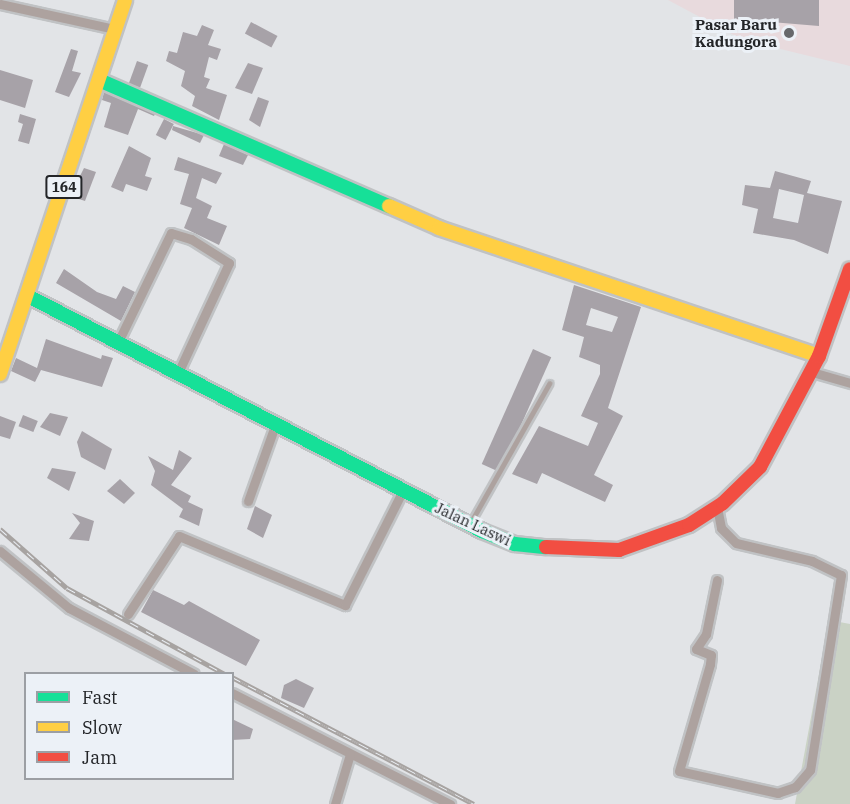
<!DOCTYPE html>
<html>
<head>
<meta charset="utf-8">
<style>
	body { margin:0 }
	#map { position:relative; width:850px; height:804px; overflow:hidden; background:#e2e4e7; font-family:"IBM Plex Serif",serif }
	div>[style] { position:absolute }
	.commercial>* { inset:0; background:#e8dadd }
	.green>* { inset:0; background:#cad2c5 }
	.building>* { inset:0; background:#a7a2a8; transform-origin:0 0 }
	.roads { filter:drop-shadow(2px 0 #c0c2c4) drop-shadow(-2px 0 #c0c2c4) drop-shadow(0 2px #c0c2c4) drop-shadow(0 -2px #c0c2c4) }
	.lane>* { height:4.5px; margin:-2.25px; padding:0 2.25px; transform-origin:2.25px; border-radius:2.25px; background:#ada29f }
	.street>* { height:9px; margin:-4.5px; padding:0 4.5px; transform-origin:4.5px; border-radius:4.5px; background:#ada29f }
	.fast>* { height:14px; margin:-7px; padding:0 7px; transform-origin:7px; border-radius:7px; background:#16e098 }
	.slow>* { height:14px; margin:-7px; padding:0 7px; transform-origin:7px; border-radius:7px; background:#ffcf43 }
	.jam>* { height:14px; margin:-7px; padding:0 7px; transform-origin:7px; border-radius:7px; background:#f24e42 }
	.rail>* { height:5px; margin-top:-2.5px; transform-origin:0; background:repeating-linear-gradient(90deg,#ecf1f7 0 9px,#a7a3a1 0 18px); box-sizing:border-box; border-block:2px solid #a7a3a1 }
	.dots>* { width:16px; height:16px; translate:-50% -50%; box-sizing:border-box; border:3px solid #ecf1f7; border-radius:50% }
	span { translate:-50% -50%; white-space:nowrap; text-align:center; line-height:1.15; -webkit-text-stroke:6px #ecf1f7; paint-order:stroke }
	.shield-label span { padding:2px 4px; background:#ecf1f7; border:2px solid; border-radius:4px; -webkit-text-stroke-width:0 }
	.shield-label { font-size:14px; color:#232528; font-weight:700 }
	.poi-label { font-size:15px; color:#232528; font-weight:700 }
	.right { translate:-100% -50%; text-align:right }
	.street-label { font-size:15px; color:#232528 }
	.legend { position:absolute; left:24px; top:672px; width:210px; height:108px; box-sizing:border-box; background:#ecf1f7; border:2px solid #9c9fa4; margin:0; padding:8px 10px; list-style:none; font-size:18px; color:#232528 }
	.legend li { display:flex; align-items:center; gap:12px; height:30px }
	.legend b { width:30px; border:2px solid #9c9fa4 }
</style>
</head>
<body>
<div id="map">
	<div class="commercial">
		<div style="clip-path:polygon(668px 0,850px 0,850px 66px,743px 40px)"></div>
	</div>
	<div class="green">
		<div style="clip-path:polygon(829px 620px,850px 624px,850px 804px,795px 804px)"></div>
	</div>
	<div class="building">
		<div style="clip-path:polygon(734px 0,819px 0,819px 26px,734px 19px)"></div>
		<div style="left:251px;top:22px;width:30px;height:13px;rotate:28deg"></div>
		<div style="clip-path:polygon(202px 25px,214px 30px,208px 45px,221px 49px,217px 60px,209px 57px,204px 77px,210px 79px,206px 88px,227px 95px,219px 120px,192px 106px,195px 96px,181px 86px,185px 71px,166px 61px,169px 51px,177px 53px,183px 32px,197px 36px)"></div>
		<div style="clip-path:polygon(71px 49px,78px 51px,72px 71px,81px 73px,69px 97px,55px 92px)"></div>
		<div style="left:137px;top:61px;width:12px;height:24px;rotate:20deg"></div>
		<div style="clip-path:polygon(248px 63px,263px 68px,252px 94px,235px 88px)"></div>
		<div style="clip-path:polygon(0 70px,33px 80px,25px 108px,0 100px)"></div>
		<div style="clip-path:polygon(104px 92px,155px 114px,154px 116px,138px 109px,128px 135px,104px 127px,111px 103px,102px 100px)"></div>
		<div style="clip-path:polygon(258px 97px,269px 101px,260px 127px,249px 120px)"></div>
		<div style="clip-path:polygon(20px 114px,36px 119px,29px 144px,18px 141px,23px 124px,18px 122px)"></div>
		<div style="left:164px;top:119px;width:11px;height:18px;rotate:27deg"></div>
		<div style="clip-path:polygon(173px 126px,204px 135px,200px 143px,172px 130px)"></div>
		<div style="clip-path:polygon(224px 144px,248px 155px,243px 165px,219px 156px)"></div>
		<div style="clip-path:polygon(129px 146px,151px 158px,145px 176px,152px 178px,147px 191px,126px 184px,123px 192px,111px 187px)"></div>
		<div style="clip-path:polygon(178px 157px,222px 173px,216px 184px,202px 178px,196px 198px,212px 206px,207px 218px,227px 226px,219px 245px,184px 228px,192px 208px,180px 204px,189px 174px,174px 170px)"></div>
		<div style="clip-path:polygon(84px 168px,96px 172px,85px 201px,70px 196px)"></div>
		<div style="clip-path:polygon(evenodd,775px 171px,811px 181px,807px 193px,842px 201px,828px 254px,794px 240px,753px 233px,758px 209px,742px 205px,745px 185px,770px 188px,775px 171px,779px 189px,804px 195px,798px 223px,773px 218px,779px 189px)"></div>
		<div style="clip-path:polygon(64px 269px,97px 292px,116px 299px,123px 286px,135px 292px,121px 321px,56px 283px)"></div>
		<div style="clip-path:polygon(evenodd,574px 285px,641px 307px,608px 408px,623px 416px,594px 475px,613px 485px,605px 502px,542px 473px,537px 484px,512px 474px,539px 426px,588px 446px,598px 423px,581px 416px,600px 374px,600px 365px,579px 357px,584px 337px,562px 330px,574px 285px,591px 308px,618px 317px,612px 332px,586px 325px,591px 308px)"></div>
		<div style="clip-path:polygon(46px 339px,101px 359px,102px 355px,113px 358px,102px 387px,41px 370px,35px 382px,11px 371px,16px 358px,37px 368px)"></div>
		<div style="left:533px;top:349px;width:20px;height:126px;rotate:24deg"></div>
		<div style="clip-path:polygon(50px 413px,68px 417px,60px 436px,40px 427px)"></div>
		<div style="left:23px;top:415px;width:16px;height:12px;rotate:22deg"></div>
		<div style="clip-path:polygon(0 416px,16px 422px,10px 439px,0 436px)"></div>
		<div style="clip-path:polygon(82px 431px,112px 449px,105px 470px,81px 457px,77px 442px)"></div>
		<div style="clip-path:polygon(179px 450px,192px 458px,171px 485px,191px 496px,188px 502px,203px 509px,199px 526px,179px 517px,183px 509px,151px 485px,155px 471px,148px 456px,173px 470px)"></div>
		<div style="clip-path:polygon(52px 468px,76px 472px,69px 491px,47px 478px)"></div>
		<div style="clip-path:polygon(120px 479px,135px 493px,124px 504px,107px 491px)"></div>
		<div style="clip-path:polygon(255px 506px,272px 515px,263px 538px,247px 529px)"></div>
		<div style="clip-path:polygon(72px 513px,94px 521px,89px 541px,69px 539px,80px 523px)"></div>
		<div style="clip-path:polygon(153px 590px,184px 605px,189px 601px,260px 640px,246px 666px,141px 612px)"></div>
		<div style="clip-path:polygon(296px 679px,314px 688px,304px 708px,281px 698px,284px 685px)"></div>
		<div style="clip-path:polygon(232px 719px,253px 729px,250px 739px,232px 740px)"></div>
	</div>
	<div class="roads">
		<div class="lane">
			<div style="left:471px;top:522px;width:159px;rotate:-60.5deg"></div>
		</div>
		<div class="street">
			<div style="left:0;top:4px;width:118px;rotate:12.3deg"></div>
			<div style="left:118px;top:342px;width:121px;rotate:-64.1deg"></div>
			<div style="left:171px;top:233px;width:21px;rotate:17deg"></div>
			<div style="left:191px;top:239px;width:45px;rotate:32.3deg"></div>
			<div style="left:229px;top:263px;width:121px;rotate:114.9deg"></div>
			<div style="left:812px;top:372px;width:40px;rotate:16deg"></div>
			<div style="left:248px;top:501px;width:83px;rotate:-70.3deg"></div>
			<div style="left:717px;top:507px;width:21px;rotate:79deg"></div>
			<div style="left:721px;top:528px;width:21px;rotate:45deg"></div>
			<div style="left:736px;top:543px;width:78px;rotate:13.3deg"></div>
			<div style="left:812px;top:561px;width:32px;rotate:26deg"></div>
			<div style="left:841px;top:575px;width:197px;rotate:99deg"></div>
			<div style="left:810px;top:770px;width:23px;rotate:131deg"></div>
			<div style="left:795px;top:787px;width:18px;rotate:161deg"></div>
			<div style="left:778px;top:793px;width:101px;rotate:-167.5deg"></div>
			<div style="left:679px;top:771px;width:111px;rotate:-73.8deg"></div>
			<div style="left:710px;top:664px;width:9px;rotate:-84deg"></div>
			<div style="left:711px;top:655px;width:16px;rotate:-158deg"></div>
			<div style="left:696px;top:649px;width:18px;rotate:-56deg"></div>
			<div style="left:706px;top:634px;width:55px;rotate:-78.5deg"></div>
			<div style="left:0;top:551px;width:89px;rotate:39.6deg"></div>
			<div style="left:69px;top:608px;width:141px;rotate:27.8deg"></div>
			<div style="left:128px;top:614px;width:93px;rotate:-56.8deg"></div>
			<div style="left:179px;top:536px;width:180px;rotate:22.6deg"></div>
			<div style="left:345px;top:605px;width:129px;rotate:-63.2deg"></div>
			<div style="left:232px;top:693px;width:245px;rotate:27deg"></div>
			<div style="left:335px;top:804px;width:52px;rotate:-73.3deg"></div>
		</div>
		<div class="fast">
			<div style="left:99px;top:80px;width:316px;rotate:23.5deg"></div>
			<div style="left:28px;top:296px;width:511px;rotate:27.37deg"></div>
			<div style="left:482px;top:531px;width:35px;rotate:22deg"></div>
			<div style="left:515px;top:544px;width:31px;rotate:6deg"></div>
		</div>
		<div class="slow">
			<div style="left:389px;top:206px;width:55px;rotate:23.7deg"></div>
			<div style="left:439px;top:228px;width:401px;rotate:18.6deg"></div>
			<div style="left:0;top:374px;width:394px;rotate:-71.5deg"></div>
		</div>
		<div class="jam">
			<div style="left:546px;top:547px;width:73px;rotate:2.4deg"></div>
			<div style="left:619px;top:550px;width:74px;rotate:-19.7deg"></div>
			<div style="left:689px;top:525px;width:40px;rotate:-32.9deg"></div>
			<div style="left:723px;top:503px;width:52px;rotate:-44.2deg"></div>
			<div style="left:760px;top:467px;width:126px;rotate:-62deg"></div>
			<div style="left:819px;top:356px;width:92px;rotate:-70.4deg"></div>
		</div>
	</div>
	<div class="rail">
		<div style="left:0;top:529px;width:89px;rotate:41.4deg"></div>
		<div style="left:67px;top:588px;width:180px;rotate:28.6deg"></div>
		<div style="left:232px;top:677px;width:273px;rotate:27.7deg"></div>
	</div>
	<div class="dots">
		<div style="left:789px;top:33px;background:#66686b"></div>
	</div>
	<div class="shield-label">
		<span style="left:64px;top:187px">164</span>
	</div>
	<div class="poi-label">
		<span class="right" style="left:777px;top:33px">Pasar Baru<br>Kadungora</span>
	</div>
	<div class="street-label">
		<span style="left:473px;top:524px;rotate:25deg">Jalan Laswi</span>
	</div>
	<ul class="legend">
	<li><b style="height:8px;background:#16e098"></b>Fast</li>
	<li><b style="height:8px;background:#ffcf43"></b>Slow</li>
	<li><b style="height:8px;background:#f24e42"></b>Jam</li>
	</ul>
</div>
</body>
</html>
